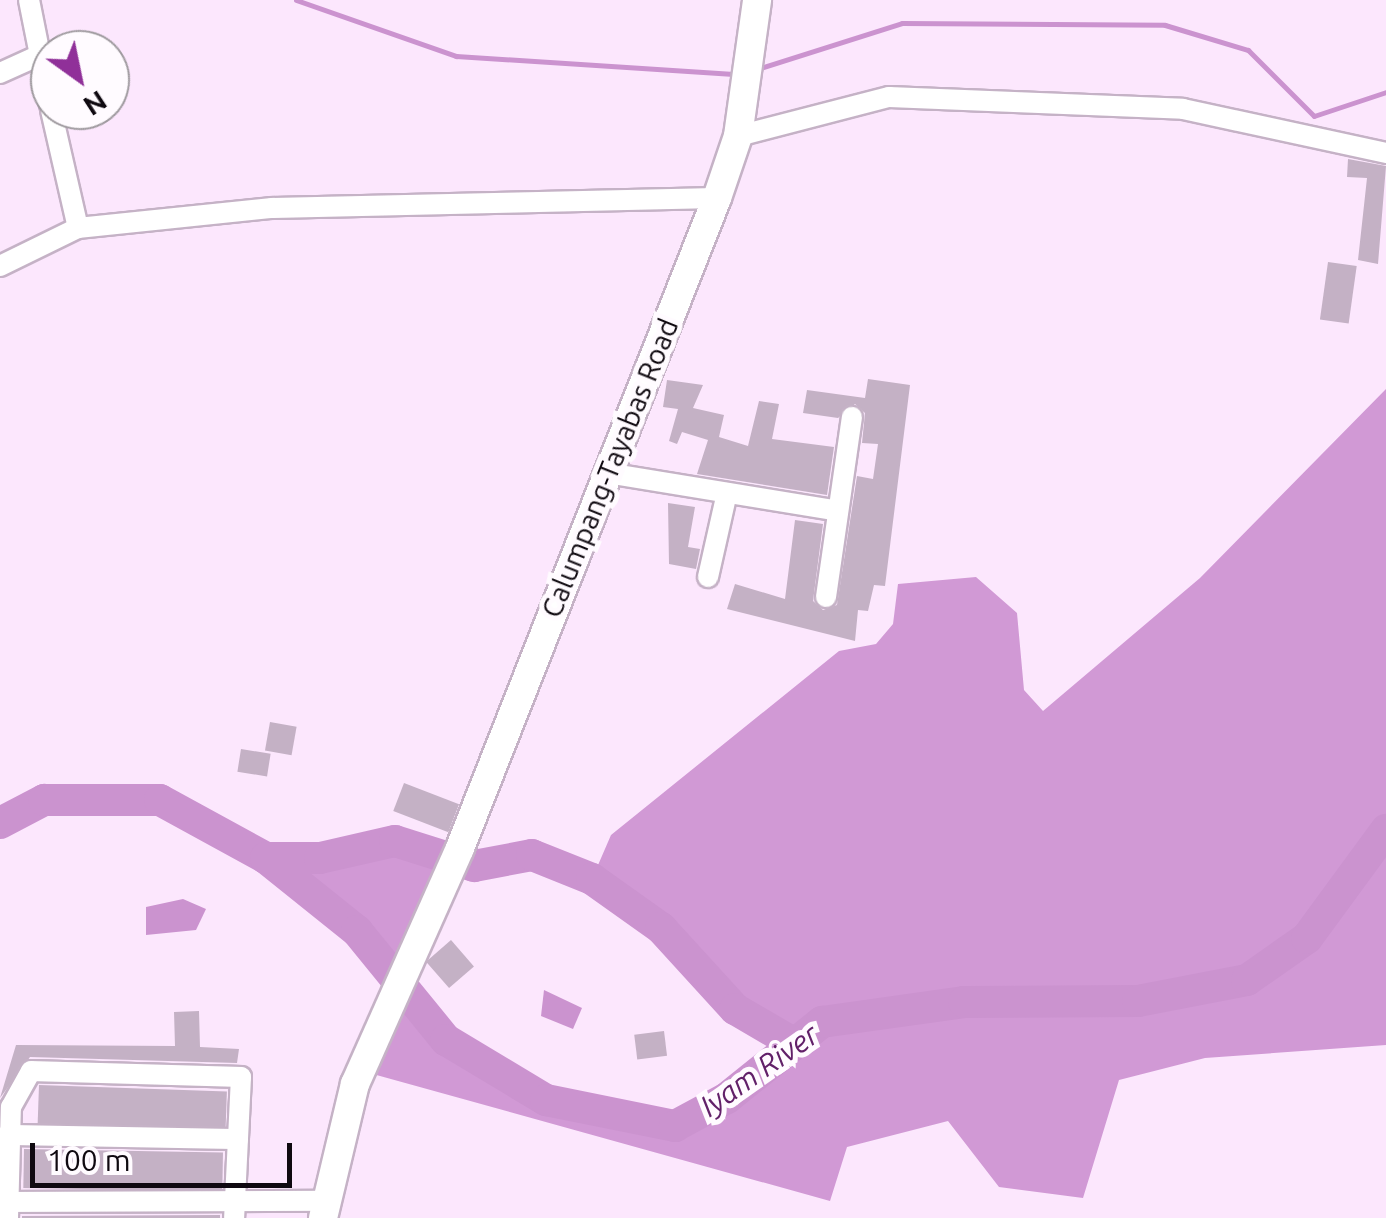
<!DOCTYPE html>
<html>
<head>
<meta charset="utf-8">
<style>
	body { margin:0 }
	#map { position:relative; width:1386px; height:1218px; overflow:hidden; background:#fce7fd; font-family:Ubuntu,sans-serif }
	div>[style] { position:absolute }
	.forest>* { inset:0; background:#d199d5 }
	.water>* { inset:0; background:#cb93cf }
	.stream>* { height:5px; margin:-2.5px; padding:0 2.5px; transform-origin:2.5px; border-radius:2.5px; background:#cb93cf }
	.river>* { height:32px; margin:-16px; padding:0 16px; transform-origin:16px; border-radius:16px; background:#cb93cf }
	.building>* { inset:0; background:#c4b1c5; transform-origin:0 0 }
	.roads { filter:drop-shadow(2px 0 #c5b2c6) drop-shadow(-2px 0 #c5b2c6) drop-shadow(0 2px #c5b2c6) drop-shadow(0 -2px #c5b2c6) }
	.street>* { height:20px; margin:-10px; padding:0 10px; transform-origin:10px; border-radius:10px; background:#fff }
	.secondary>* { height:28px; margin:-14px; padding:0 14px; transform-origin:14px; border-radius:14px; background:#fff }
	span { translate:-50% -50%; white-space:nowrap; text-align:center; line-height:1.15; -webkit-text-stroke:10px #fffbff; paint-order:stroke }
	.street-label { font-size:28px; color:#0f0910 }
	.water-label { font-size:30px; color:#622069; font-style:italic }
	.north { position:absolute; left:30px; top:30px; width:100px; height:100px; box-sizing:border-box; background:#fffbff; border:2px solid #9f9a9f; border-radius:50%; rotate:147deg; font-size:28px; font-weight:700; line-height:40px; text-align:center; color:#0f0910 }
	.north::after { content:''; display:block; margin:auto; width:35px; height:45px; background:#903099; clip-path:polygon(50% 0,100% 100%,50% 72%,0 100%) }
	.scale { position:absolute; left:30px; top:1143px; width:262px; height:45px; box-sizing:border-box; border:5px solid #0f0910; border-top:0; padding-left:12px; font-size:30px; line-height:35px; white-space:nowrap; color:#0f0910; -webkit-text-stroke:8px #fffbff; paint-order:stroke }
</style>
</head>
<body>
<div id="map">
	<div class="forest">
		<div style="clip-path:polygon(1386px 389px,1386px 1045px,1205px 1058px,1119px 1080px,1083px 1198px,999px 1187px,948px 1121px,847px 1147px,830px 1201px,362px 1071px,401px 985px,357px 931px,266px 858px,320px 858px,395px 841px,459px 854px,402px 986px,446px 1040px,546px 1100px,676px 1126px,794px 1044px,735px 1009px,661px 928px,592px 879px,611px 835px,839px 651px,876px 644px,893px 624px,898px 584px,976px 577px,1017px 613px,1024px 690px,1043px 711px,1200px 578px)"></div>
	</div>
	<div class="water">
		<div style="clip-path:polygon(183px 899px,206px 909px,196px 930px,146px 935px,146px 907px)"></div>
		<div style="clip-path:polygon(544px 990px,582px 1008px,573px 1029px,541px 1016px)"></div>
	</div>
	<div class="stream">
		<div style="left:296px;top:0;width:170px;rotate:19.3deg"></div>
		<div style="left:456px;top:56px;width:282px;rotate:3.7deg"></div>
		<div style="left:757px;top:69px;width:152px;rotate:-17.6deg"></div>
		<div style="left:902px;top:23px;width:263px;rotate:0.4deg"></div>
		<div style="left:1165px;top:25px;width:87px;rotate:16.8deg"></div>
		<div style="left:1248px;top:50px;width:93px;rotate:45deg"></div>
		<div style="left:1314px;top:116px;width:76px;rotate:-18.4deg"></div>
	</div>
	<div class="river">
		<div style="left:0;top:823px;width:50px;rotate:-27.6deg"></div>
		<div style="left:44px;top:800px;width:116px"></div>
		<div style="left:160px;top:800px;width:121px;rotate:28.7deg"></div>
		<div style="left:266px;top:858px;width:117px;rotate:38.7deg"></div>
		<div style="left:357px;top:931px;width:141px;rotate:50.8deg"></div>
		<div style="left:446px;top:1040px;width:117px;rotate:31deg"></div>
		<div style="left:546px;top:1100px;width:132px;rotate:11.4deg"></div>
		<div style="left:675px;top:1126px;width:59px;rotate:-28.3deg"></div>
		<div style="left:727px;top:1098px;width:122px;rotate:-38.7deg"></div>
		<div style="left:822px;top:1022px;width:143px;rotate:-8deg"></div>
		<div style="left:964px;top:1002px;width:174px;rotate:-0.3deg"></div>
		<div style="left:1138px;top:1001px;width:111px;rotate:-10.9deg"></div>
		<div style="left:1247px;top:980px;width:73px;rotate:-35deg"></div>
		<div style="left:1307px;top:938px;width:134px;rotate:-53.8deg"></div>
		<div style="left:266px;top:858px;width:54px"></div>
		<div style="left:320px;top:858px;width:77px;rotate:-12.8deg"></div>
		<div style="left:395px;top:841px;width:83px;rotate:17.6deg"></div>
		<div style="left:474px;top:866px;width:59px;rotate:-10.7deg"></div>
		<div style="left:532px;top:855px;width:65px;rotate:21.8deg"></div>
		<div style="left:592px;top:879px;width:85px;rotate:35.4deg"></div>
		<div style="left:661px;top:928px;width:110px;rotate:47.6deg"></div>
		<div style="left:735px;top:1009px;width:69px;rotate:30.3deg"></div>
	</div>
	<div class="building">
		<div style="clip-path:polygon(1348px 159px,1386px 166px,1378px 264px,1358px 260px,1367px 178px,1347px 177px)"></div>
		<div style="left:1328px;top:262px;width:29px;height:58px;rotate:8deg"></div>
		<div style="clip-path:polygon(868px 379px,910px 385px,885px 586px,874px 585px,868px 611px,858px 610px,855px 641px,727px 609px,735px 584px,785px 599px,795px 520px,823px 524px,813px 601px,823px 610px,837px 605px,857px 476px,873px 479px,878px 444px,862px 443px,865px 413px,855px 404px,838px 418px,803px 413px,807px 390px,865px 398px)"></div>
		<div style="clip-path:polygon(667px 380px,703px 385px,693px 408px,724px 415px,719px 437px,748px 446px,759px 401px,779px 404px,772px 439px,834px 447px,827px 495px,697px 474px,708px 440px,682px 432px,677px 444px,669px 441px,678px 409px,663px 407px)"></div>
		<div style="clip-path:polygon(668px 503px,695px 507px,688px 547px,700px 549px,696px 569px,669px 564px)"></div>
		<div style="left:270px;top:722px;width:27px;height:29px;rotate:10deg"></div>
		<div style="left:241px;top:749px;width:30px;height:23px;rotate:9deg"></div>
		<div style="left:404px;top:783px;width:59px;height:30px;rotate:21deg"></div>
		<div style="left:451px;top:940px;width:35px;height:33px;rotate:49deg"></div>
		<div style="clip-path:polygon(199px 1011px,200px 1047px,239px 1049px,237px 1063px,30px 1057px,0 1098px,16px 1045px,175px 1046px,174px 1012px)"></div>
		<div style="left:664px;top:1031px;width:25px;height:30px;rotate:83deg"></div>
		<div style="left:39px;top:1085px;width:188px;height:40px;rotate:2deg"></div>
		<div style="left:24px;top:1149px;width:199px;height:39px;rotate:1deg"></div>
		<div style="clip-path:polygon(220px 1215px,220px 1218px,22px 1218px,22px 1216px)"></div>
	</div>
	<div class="roads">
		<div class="street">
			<div style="left:29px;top:0;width:107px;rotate:78.7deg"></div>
			<div style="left:0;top:73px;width:44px;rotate:-24.2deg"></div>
			<div style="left:51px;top:110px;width:121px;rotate:77.1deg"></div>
			<div style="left:738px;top:136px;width:156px;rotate:-14.5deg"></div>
			<div style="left:889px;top:97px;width:294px;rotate:2.3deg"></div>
			<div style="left:1183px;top:109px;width:208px;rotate:12.2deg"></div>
			<div style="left:0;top:266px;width:87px;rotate:-26deg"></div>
			<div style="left:78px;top:228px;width:195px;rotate:-5.9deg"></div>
			<div style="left:272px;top:208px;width:445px;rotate:-1.3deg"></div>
			<div style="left:607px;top:473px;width:234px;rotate:9.3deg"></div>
			<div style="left:708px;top:577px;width:86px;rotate:-77.3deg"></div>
			<div style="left:826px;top:597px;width:182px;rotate:-81.8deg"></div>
			<div style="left:7px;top:1135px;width:231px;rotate:1deg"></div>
			<div style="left:8px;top:1202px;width:317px;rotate:-0.2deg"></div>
			<div style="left:8px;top:1218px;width:111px;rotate:-88.5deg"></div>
			<div style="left:11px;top:1107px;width:41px;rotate:-60.9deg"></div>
			<div style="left:31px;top:1071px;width:210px;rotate:1.6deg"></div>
			<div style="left:241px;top:1077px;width:141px;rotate:92.8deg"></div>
		</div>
		<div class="secondary">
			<div style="left:323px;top:1218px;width:138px;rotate:-76.6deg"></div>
			<div style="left:355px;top:1084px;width:258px;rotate:-66deg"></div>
			<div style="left:460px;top:848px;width:699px;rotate:-68.43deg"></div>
			<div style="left:717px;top:198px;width:65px;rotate:-71.3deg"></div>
			<div style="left:738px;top:136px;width:137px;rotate:-82deg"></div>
		</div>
	</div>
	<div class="street-label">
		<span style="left:610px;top:468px;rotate:-68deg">Calumpang-Tayabas Road</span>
	</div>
	<div class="water-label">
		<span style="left:759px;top:1070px;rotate:-35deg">Iyam River</span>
	</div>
	<div class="north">N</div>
	<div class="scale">100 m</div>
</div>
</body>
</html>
